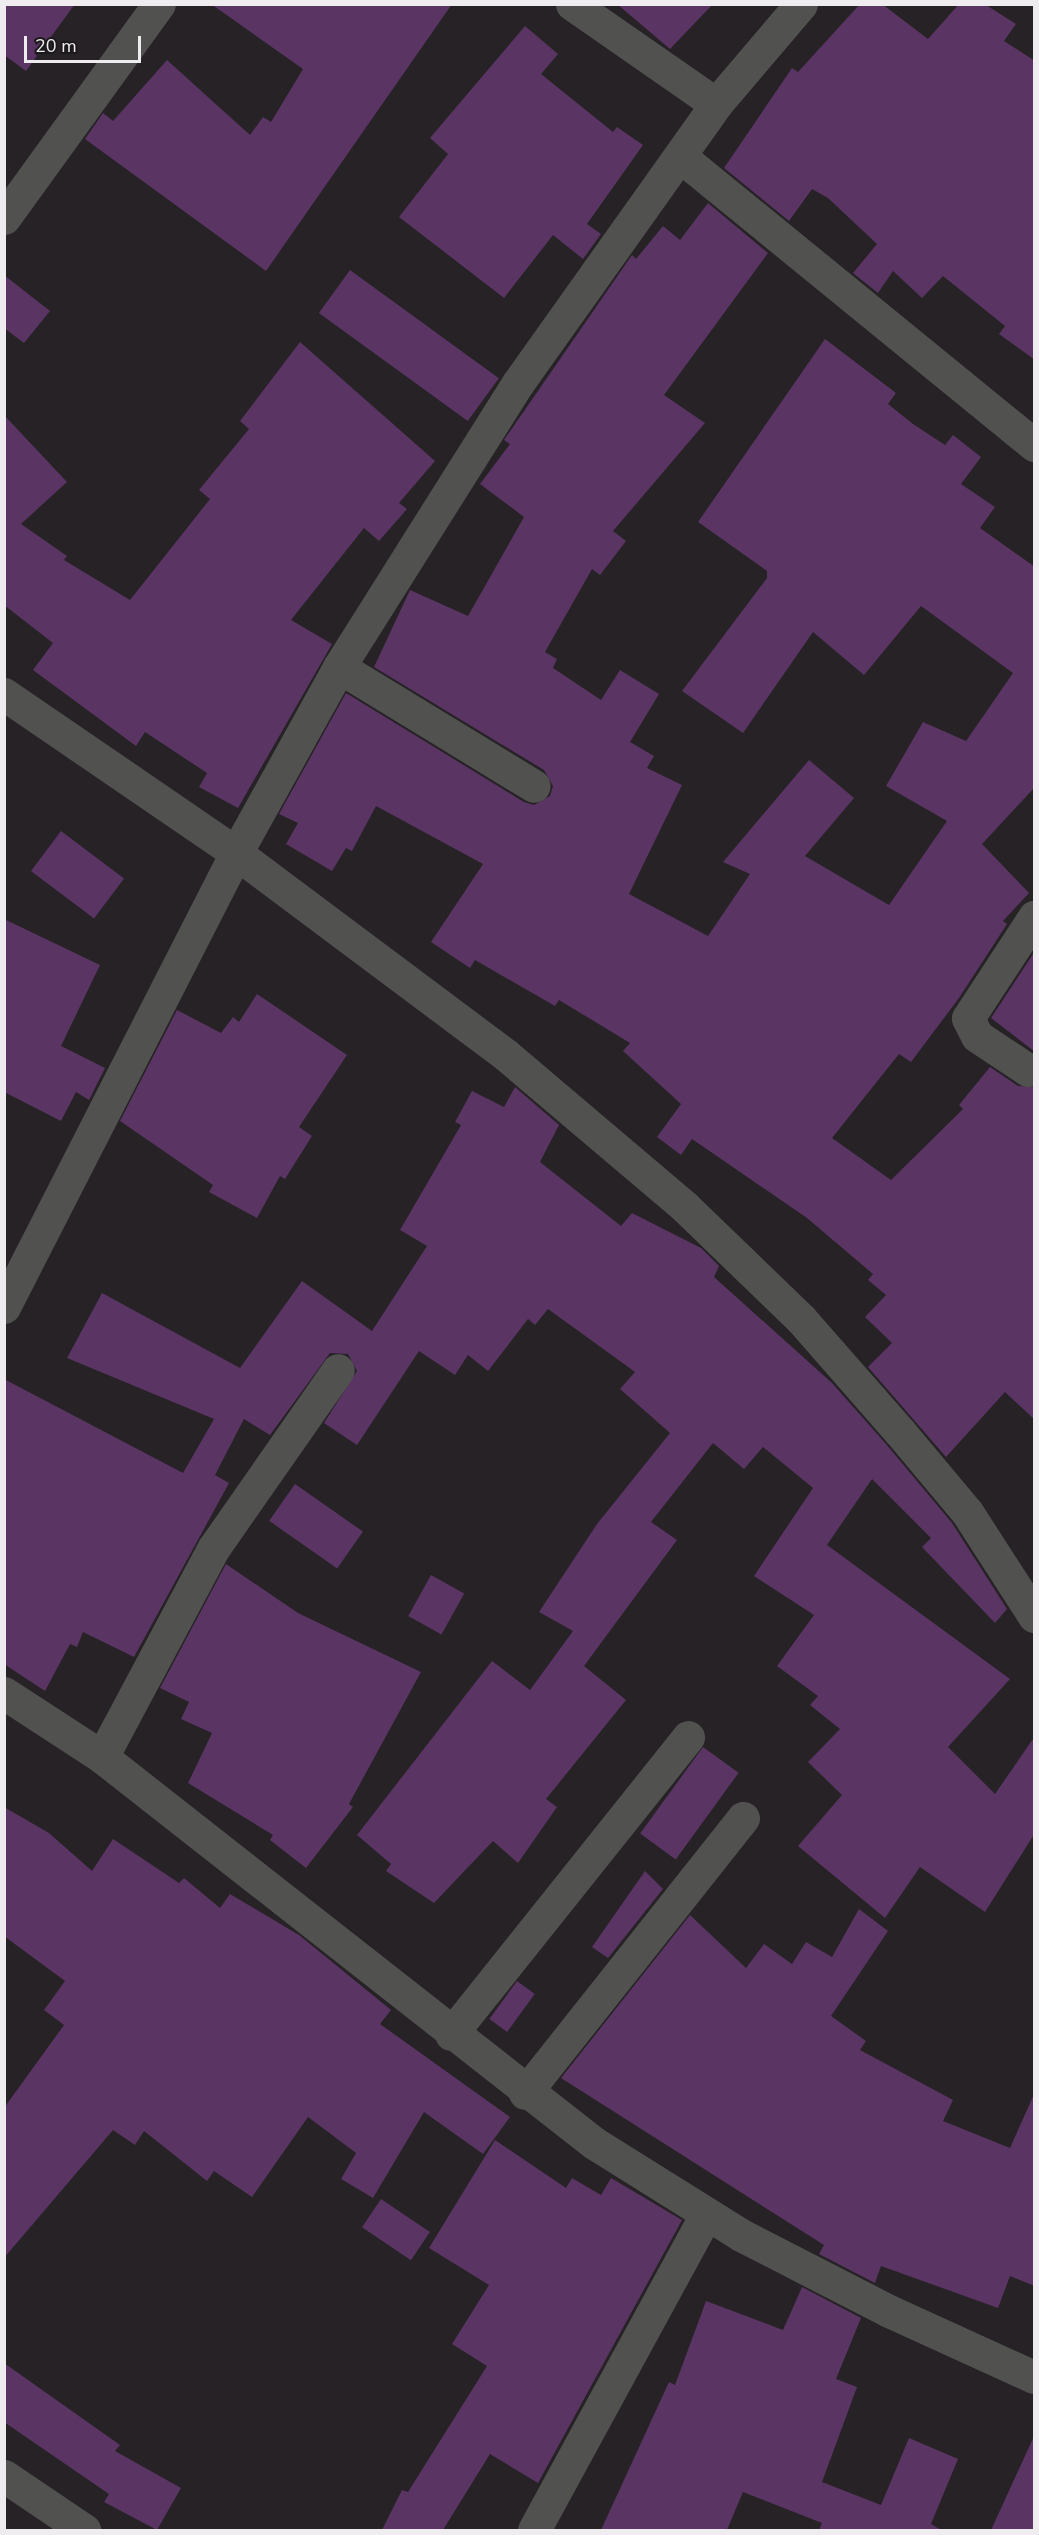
<!DOCTYPE html>
<html>
<head>
<meta charset="utf-8">
<style>
	body { margin:0 }
	#map { position:relative; width:1039px; height:2535px; overflow:hidden; background:#262226; font-family:"Nunito Sans",sans-serif }
	div>[style] { position:absolute }
	.building>* { inset:0; background:#5a3463; transform-origin:0 0 }
	.minor>* { height:33px; margin:-16.5px; padding:0 16.5px; transform-origin:16.5px; border-radius:16.5px; background:#515250 }
	span { translate:-50% -50%; white-space:nowrap; text-align:center; line-height:1.15; -webkit-text-stroke:5px #1c191d; paint-order:stroke }
	.frame { position:absolute; inset:0; border:6px solid #efecf0; pointer-events:none }
	.scale { position:absolute; left:24px; top:36px; width:117px; height:27px; box-sizing:border-box; border:3px solid #efecf0; border-top:0; padding-left:8px; font-size:18px; line-height:21px; white-space:nowrap; color:#efecf0; -webkit-text-stroke:4px #1c191d; paint-order:stroke }
</style>
</head>
<body>
<div id="map">
	<div class="building">
		<div style="clip-path:polygon(4px 4px,75px 4px,26px 71px,4px 55px)"></div>
		<div style="clip-path:polygon(211px 4px,452px 4px,266px 271px,85px 139px,103px 113px,113px 121px,167px 60px,250px 135px,263px 117px,271px 122px,303px 69px)"></div>
		<div style="clip-path:polygon(617px 4px,713px 4px,670px 49px)"></div>
		<div style="clip-path:polygon(860px 4px,882px 4px,928px 39px,959px 4px,986px 5px,1016px 24px,1004px 41px,1035px 61px,1035px 360px,999px 334px,1005px 326px,943px 276px,922px 298px,893px 271px,878px 293px,853px 273px,877px 244px,828px 198px,812px 189px,789px 221px,724px 168px,792px 68px,798px 72px)"></div>
		<div style="clip-path:polygon(525px 26px,558px 54px,541px 74px,613px 132px,617px 127px,643px 145px,587px 224px,601px 234px,583px 259px,553px 235px,504px 298px,399px 217px,448px 154px,430px 138px)"></div>
		<div style="clip-path:polygon(708px 203px,768px 253px,664px 395px,705px 423px,613px 531px,626px 541px,600px 575px,592px 569px,545px 652px,557px 659px,553px 668px,601px 700px,620px 670px,659px 694px,630px 742px,654px 756px,647px 768px,682px 785px,629px 894px,708px 936px,750px 874px,723px 862px,809px 760px,854px 798px,805px 856px,889px 905px,947px 821px,886px 786px,923px 722px,966px 741px,1013px 673px,921px 606px,864px 675px,813px 632px,743px 733px,682px 691px,767px 578px,767px 571px,698px 522px,825px 339px,896px 393px,888px 404px,913px 424px,945px 445px,953px 435px,981px 457px,961px 484px,995px 507px,980px 528px,1035px 567px,1035px 787px,982px 844px,1029px 893px,1003px 921px,1007px 924px,959px 998px,911px 1062px,899px 1054px,832px 1138px,891px 1180px,963px 1109px,959px 1105px,990px 1067px,1018px 1086px,1035px 1087px,1035px 1420px,1005px 1392px,946px 1457px,868px 1367px,892px 1343px,865px 1317px,886px 1295px,868px 1280px,873px 1274px,807px 1218px,692px 1139px,681px 1155px,657px 1137px,681px 1104px,623px 1051px,630px 1043px,559px 1000px,555px 1006px,475px 960px,470px 968px,431px 942px,483px 864px,376px 806px,352px 851px,346px 848px,332px 871px,286px 844px,298px 823px,279px 814px,346px 693px,524px 802px,534px 805px,550px 796px,553px 786px,544px 770px,374px 667px,410px 590px,468px 616px,524px 517px,480px 484px,510px 444px,504px 440px,632px 255px,636px 259px,663px 226px,680px 240px)"></div>
		<div style="left:350px;top:270px;width:184px;height:53px;rotate:36deg"></div>
		<div style="clip-path:polygon(4px 275px,50px 311px,24px 343px,4px 328px)"></div>
		<div style="clip-path:polygon(300px 342px,435px 461px,399px 503px,407px 509px,379px 541px,364px 528px,291px 620px,332px 644px,238px 808px,199px 787px,207px 773px,145px 732px,136px 746px,33px 670px,53px 643px,4px 605px,4px 415px,67px 482px,21px 524px,67px 556px,64px 560px,130px 600px,210px 499px,199px 490px,249px 429px,240px 421px)"></div>
		<div style="left:61px;top:831px;width:79px;height:50px;rotate:37deg"></div>
		<div style="clip-path:polygon(4px 919px,100px 965px,61px 1046px,105px 1068px,89px 1100px,76px 1092px,61px 1121px,4px 1092px)"></div>
		<div style="clip-path:polygon(1035px 951px,1035px 1052px,991px 1018px)"></div>
		<div style="clip-path:polygon(257px 994px,347px 1055px,299px 1127px,312px 1136px,285px 1179px,280px 1176px,257px 1218px,209px 1192px,213px 1185px,120px 1121px,177px 1010px,221px 1033px,233px 1017px,239px 1022px)"></div>
		<div style="clip-path:polygon(515px 1087px,559px 1125px,540px 1162px,621px 1226px,632px 1213px,701px 1248px,719px 1266px,714px 1277px,832px 1383px,886px 1444px,952px 1523px,1007px 1609px,995px 1623px,922px 1547px,931px 1538px,872px 1479px,827px 1545px,1010px 1679px,948px 1747px,995px 1794px,1035px 1736px,1035px 1833px,985px 1912px,920px 1867px,885px 1918px,798px 1846px,842px 1795px,808px 1762px,840px 1729px,810px 1705px,818px 1696px,777px 1666px,814px 1615px,754px 1576px,813px 1488px,763px 1447px,744px 1469px,713px 1443px,651px 1522px,677px 1540px,584px 1666px,626px 1700px,546px 1799px,557px 1807px,518px 1863px,493px 1841px,434px 1903px,386px 1871px,391px 1864px,357px 1835px,492px 1661px,530px 1690px,573px 1631px,539px 1612px,597px 1524px,670px 1433px,620px 1389px,635px 1372px,548px 1309px,535px 1325px,528px 1319px,488px 1371px,468px 1355px,455px 1375px,419px 1351px,357px 1445px,324px 1423px,357px 1371px,348px 1354px,330px 1353px,270px 1435px,244px 1419px,215px 1475px,229px 1483px,134px 1657px,83px 1632px,77px 1647px,70px 1644px,45px 1691px,4px 1664px,4px 1379px,183px 1473px,214px 1419px,67px 1358px,102px 1293px,240px 1368px,302px 1281px,372px 1331px,427px 1246px,400px 1230px,461px 1125px,455px 1122px,472px 1091px,504px 1107px)"></div>
		<div style="left:295px;top:1484px;width:83px;height:45px;rotate:35deg"></div>
		<div style="clip-path:polygon(226px 1564px,298px 1613px,421px 1672px,349px 1804px,353px 1807px,306px 1868px,270px 1840px,273px 1835px,188px 1783px,212px 1733px,181px 1719px,189px 1702px,160px 1688px)"></div>
		<div style="left:431px;top:1575px;width:38px;height:47px;rotate:29deg"></div>
		<div style="left:703px;top:1747px;width:44px;height:107px;rotate:36deg"></div>
		<div style="clip-path:polygon(4px 1807px,49px 1833px,92px 1871px,113px 1839px,179px 1883px,184px 1878px,220px 1908px,230px 1894px,299px 1935px,391px 2010px,380px 2024px,510px 2117px,483px 2154px,424px 2112px,373px 2198px,341px 2179px,356px 2153px,308px 2117px,252px 2197px,214px 2171px,207px 2181px,144px 2131px,135px 2145px,113px 2130px,4px 2258px,4px 2108px,64px 2025px,44px 2010px,65px 1981px,4px 1936px)"></div>
		<div style="clip-path:polygon(645px 1871px,663px 1889px,608px 1958px,592px 1947px)"></div>
		<div style="clip-path:polygon(859px 1909px,888px 1931px,831px 2016px,866px 2041px,860px 2050px,953px 2100px,943px 2121px,1010px 2148px,1035px 2092px,1035px 2286px,1010px 2276px,998px 2308px,881px 2266px,875px 2283px,819px 2254px,824px 2245px,561px 2078px,690px 1915px,746px 1968px,764px 1944px,792px 1964px,806px 1942px,832px 1957px)"></div>
		<div style="left:517px;top:1981px;width:22px;height:47px;rotate:36deg"></div>
		<div style="clip-path:polygon(495px 2140px,566px 2188px,572px 2178px,601px 2195px,611px 2178px,682px 2220px,538px 2483px,490px 2454px,443px 2530px,382px 2530px,402px 2490px,408px 2492px,487px 2366px,452px 2344px,489px 2285px,429px 2248px)"></div>
		<div style="left:381px;top:2199px;width:59px;height:34px;rotate:34deg"></div>
		<div style="clip-path:polygon(802px 2287px,861px 2318px,836px 2379px,857px 2387px,822px 2482px,881px 2505px,909px 2438px,958px 2459px,931px 2524px,941px 2530px,819px 2530px,822px 2523px,743px 2492px,727px 2530px,601px 2530px,669px 2382px,675px 2385px,706px 2301px,783px 2330px)"></div>
		<div style="clip-path:polygon(4px 2363px,120px 2445px,115px 2451px,181px 2488px,157px 2530px,104px 2502px,109px 2494px,4px 2422px)"></div>
		<div style="clip-path:polygon(1035px 2434px,1035px 2530px,991px 2530px)"></div>
	</div>
	<div class="minor">
		<div style="left:572px;top:4px;width:175px;rotate:34.8deg"></div>
		<div style="left:681px;top:157px;width:456px;rotate:39.2deg"></div>
		<div style="left:4px;top:218px;width:264px;rotate:-54.1deg"></div>
		<div style="left:339px;top:667px;width:228px;rotate:31.4deg"></div>
		<div style="left:4px;top:694px;width:281px;rotate:34.4deg"></div>
		<div style="left:236px;top:853px;width:337px;rotate:36.8deg"></div>
		<div style="left:506px;top:1055px;width:235px;rotate:40.3deg"></div>
		<div style="left:685px;top:1207px;width:161px;rotate:44deg"></div>
		<div style="left:801px;top:1319px;width:150px;rotate:48.8deg"></div>
		<div style="left:900px;top:1432px;width:104px;rotate:50.1deg"></div>
		<div style="left:967px;top:1512px;width:124px;rotate:57.2deg"></div>
		<div style="left:1028px;top:1070px;width:61px;rotate:-146.3deg"></div>
		<div style="left:977px;top:1036px;width:20px;rotate:-117deg"></div>
		<div style="left:968px;top:1018px;width:121px;rotate:-56.8deg"></div>
		<div style="left:4px;top:1307px;width:510px;rotate:-62.93deg"></div>
		<div style="left:236px;top:853px;width:213px;rotate:-61deg"></div>
		<div style="left:339px;top:667px;width:336px;rotate:-57.8deg"></div>
		<div style="left:518px;top:383px;width:342px;rotate:-54.6deg"></div>
		<div style="left:716px;top:104px;width:131px;rotate:-49.6deg"></div>
		<div style="left:4px;top:1693px;width:117px;rotate:33.1deg"></div>
		<div style="left:102px;top:1757px;width:625px;rotate:38.12deg"></div>
		<div style="left:594px;top:2143px;width:173px;rotate:32deg"></div>
		<div style="left:741px;top:2235px;width:166px;rotate:27.2deg"></div>
		<div style="left:889px;top:2311px;width:159px;rotate:24.5deg"></div>
		<div style="left:102px;top:1757px;width:236px;rotate:-61.9deg"></div>
		<div style="left:213px;top:1549px;width:218px;rotate:-55.1deg"></div>
		<div style="left:451px;top:2034px;width:380px;rotate:-51.4deg"></div>
		<div style="left:525px;top:2093px;width:351px;rotate:-51.6deg"></div>
		<div style="left:4px;top:2476px;width:97px;rotate:34deg"></div>
		<div style="left:534px;top:2530px;width:359px;rotate:-61.4deg"></div>
	</div>
	<div class="frame"></div>
	<div class="scale">20 m</div>
</div>
</body>
</html>
